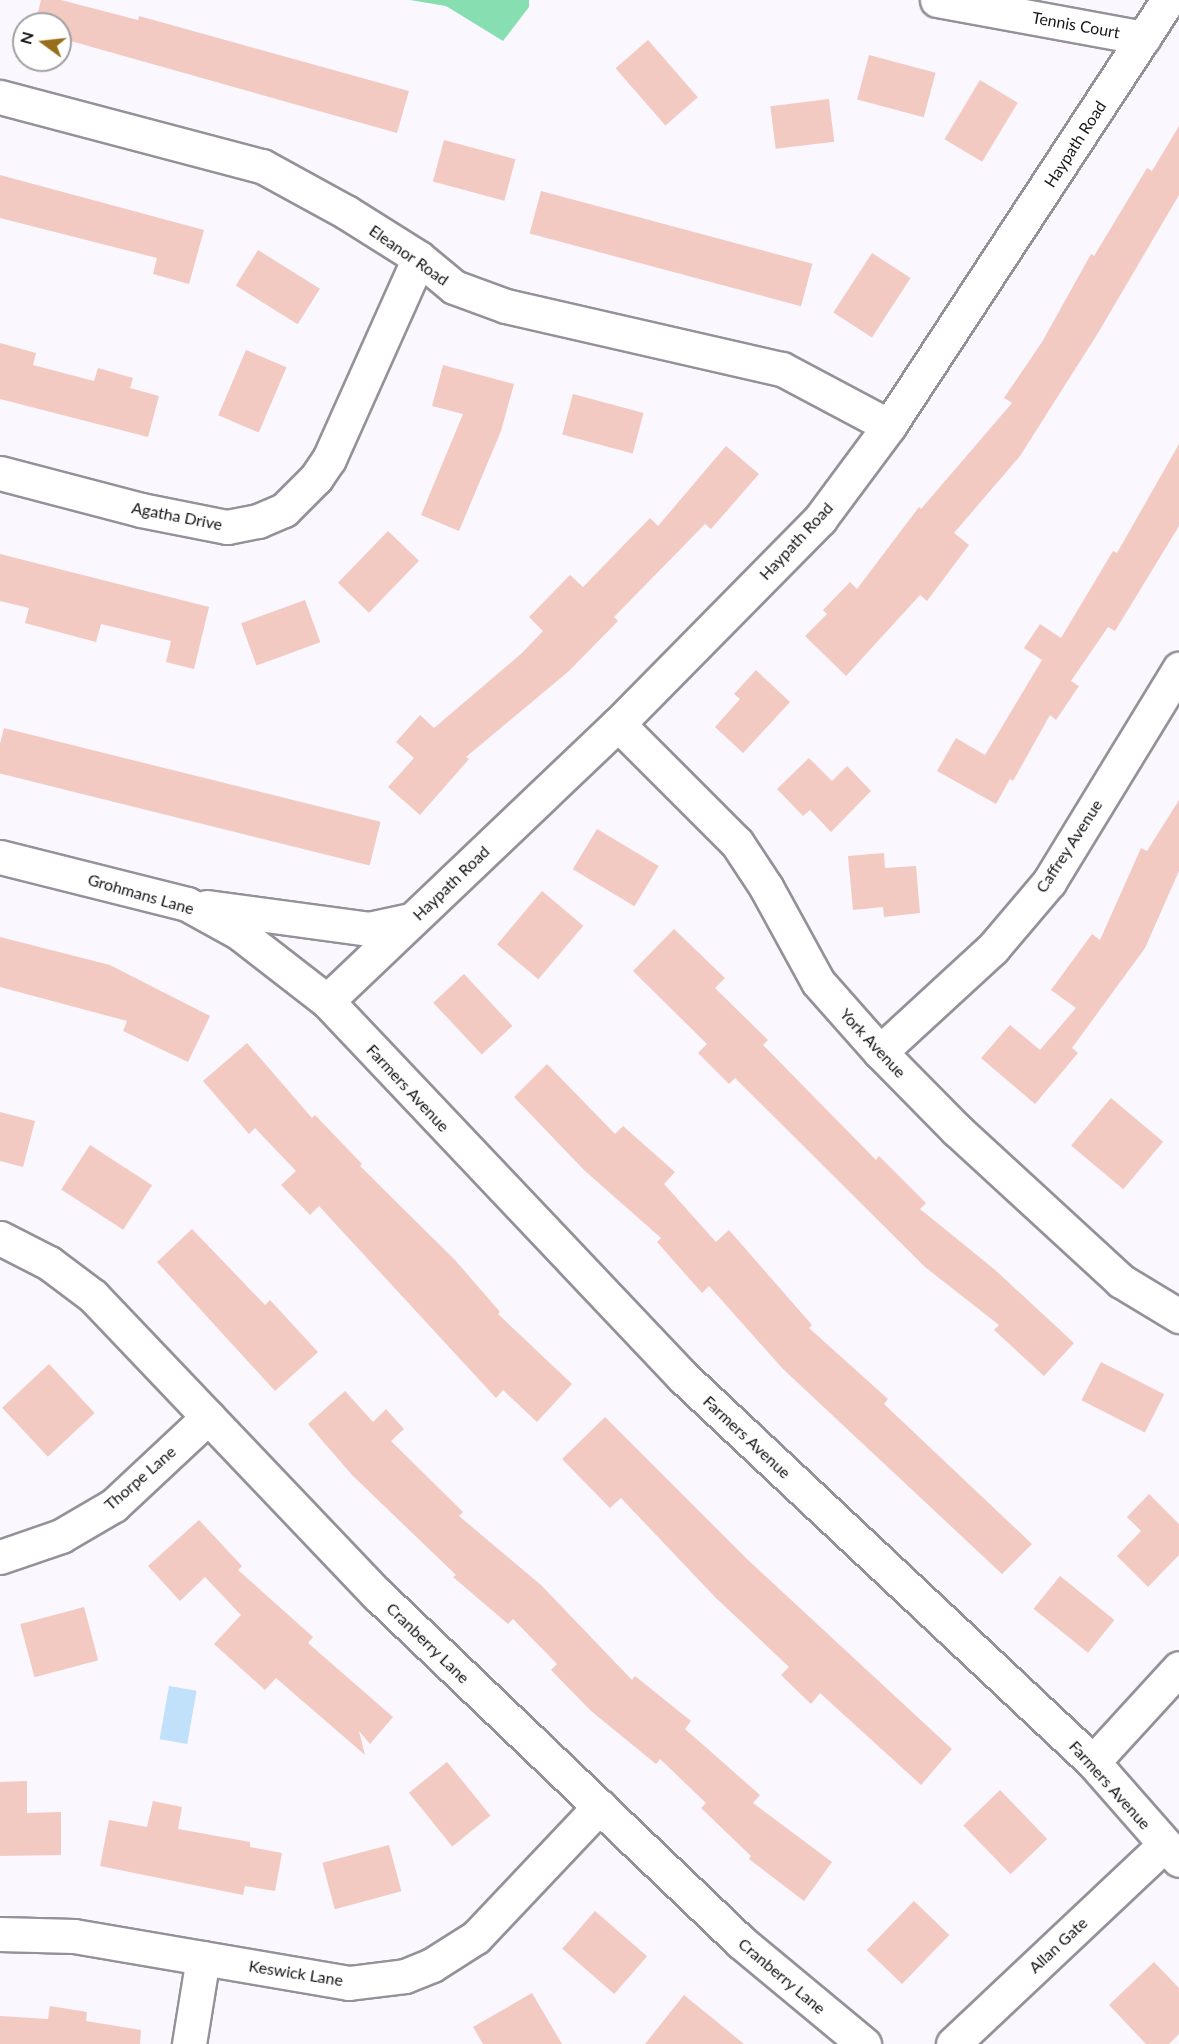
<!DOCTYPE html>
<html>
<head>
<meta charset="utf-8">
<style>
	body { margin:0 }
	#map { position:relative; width:1179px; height:2044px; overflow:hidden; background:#fbf7ff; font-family:Lato,sans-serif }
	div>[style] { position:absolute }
	.green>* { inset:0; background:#86deb1 }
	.water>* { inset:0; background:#c1e0f9; transform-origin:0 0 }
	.building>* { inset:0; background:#f3cac1; transform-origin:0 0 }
	.roads { filter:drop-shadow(2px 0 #959199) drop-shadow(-2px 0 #959199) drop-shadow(0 2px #959199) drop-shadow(0 -2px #959199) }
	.street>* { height:33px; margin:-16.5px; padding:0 16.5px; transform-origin:16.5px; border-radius:16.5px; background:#fff }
	.secondary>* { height:33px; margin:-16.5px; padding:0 16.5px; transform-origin:16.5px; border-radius:16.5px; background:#fff }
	span { translate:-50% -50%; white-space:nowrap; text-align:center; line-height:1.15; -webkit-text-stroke:5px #fff; paint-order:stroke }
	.street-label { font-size:16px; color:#161417 }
	.north { position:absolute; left:12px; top:12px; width:60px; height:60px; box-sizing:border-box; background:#fff; border:2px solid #a2a1a2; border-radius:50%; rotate:285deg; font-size:16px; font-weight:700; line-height:24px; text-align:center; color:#161417 }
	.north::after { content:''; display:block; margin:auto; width:21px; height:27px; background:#996e1b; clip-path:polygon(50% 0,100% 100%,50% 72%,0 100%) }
</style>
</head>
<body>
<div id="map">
	<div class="green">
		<div style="clip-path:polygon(410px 0,529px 0,529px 7px,503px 41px,446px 6px)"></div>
	</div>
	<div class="water">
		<div style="left:169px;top:1686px;width:28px;height:54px;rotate:10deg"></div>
	</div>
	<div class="building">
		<div style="clip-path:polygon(41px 0,61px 0,138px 20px,139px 16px,409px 91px,397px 133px,60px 38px,60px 24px,35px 24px)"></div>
		<div style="left:648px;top:40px;width:76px;height:43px;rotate:49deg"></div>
		<div style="left:869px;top:55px;width:69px;height:46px;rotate:15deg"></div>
		<div style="left:980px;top:80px;width:44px;height:69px;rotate:31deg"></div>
		<div style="left:829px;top:99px;width:43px;height:59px;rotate:83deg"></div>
		<div style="clip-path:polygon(1179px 126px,1179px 195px,1098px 333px,1020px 456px,954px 533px,969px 545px,927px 601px,920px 595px,846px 676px,805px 636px,827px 614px,823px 610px,850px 582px,857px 589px,919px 507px,921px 509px,1012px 403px,1004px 398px,1042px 342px,1091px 254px,1094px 256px,1147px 168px,1152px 171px)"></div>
		<div style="left:444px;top:140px;width:74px;height:43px;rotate:15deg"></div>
		<div style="clip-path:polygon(0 175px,204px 230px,189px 284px,153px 274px,157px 258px,0 218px)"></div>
		<div style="left:541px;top:191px;width:281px;height:44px;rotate:15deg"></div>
		<div style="left:258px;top:250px;width:73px;height:42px;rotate:32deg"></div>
		<div style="left:872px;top:253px;width:46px;height:71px;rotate:33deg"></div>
		<div style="clip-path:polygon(0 343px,36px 353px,33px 365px,94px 381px,98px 368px,133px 378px,130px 388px,159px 396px,148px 437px,0 399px)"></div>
		<div style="left:246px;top:350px;width:44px;height:71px;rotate:23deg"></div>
		<div style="clip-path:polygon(443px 365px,514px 384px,501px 431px,459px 531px,421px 515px,463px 414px,432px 406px)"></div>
		<div style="left:573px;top:394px;width:73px;height:42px;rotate:15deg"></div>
		<div style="clip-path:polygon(1179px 444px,1179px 526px,1115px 631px,1108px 627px,1071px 681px,1079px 686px,1056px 720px,1050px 715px,1013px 781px,1010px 779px,996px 804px,937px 771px,956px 738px,985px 755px,1042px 660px,1024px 648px,1040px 624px,1061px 638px,1113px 551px,1117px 553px)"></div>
		<div style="clip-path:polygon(726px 446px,759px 474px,711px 529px,705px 524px,614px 617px,618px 621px,569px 671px,466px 757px,469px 759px,420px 815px,388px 787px,414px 758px,396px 742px,420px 715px,434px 728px,522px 653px,543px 631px,529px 617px,570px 575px,583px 587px,650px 518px,658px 526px)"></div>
		<div style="left:388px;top:531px;width:43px;height:72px;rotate:44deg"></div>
		<div style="clip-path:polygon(0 554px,209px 607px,194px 669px,166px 662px,171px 641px,101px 624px,96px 642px,25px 623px,29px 608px,0 601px)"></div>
		<div style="left:305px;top:600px;width:45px;height:68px;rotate:70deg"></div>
		<div style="clip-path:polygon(756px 670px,790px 702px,743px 753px,715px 727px,740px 699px,734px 694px)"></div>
		<div style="left:4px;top:728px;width:388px;height:45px;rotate:14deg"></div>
		<div style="clip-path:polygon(809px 758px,832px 781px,847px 766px,871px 791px,831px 832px,810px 810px,803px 816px,777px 789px)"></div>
		<div style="clip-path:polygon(1179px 800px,1179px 871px,1145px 948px,1072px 1048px,1078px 1053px,1035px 1104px,981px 1058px,1010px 1025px,1040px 1050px,1076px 1008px,1051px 990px,1092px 934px,1100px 940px,1141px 848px,1147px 851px)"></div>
		<div style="left:597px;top:829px;width:72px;height:47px;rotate:31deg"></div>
		<div style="clip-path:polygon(884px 853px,885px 868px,916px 866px,920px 913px,884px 917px,883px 907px,853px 910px,848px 856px)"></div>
		<div style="left:542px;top:891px;width:54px;height:70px;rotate:40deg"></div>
		<div style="clip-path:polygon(674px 929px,725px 978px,715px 988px,768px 1040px,763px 1045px,876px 1160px,879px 1156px,926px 1203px,920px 1209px,994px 1269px,1074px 1343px,1044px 1376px,994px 1330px,999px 1325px,925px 1267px,735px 1078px,729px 1084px,698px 1053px,707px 1044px,633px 971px)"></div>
		<div style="clip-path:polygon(0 937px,110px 965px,210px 1016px,188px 1062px,123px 1031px,127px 1021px,0 987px)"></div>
		<div style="left:464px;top:974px;width:71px;height:42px;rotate:47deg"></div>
		<div style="clip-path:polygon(247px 1043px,312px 1118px,315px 1115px,362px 1164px,360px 1166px,455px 1260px,500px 1312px,498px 1314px,572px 1384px,537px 1422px,503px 1390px,496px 1398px,319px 1206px,310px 1215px,281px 1185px,296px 1171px,255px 1128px,249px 1134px,203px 1081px)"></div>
		<div style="clip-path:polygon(547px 1064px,615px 1134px,623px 1126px,675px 1172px,664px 1184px,716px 1242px,729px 1230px,812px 1325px,809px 1328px,888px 1399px,884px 1404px,1032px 1544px,1002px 1574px,783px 1369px,709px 1286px,702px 1293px,657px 1242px,661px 1238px,584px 1170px,514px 1097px)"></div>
		<div style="left:1111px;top:1098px;width:68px;height:62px;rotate:40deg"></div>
		<div style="clip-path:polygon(0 1112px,35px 1121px,23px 1167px,0 1161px)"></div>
		<div style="left:90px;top:1145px;width:74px;height:53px;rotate:33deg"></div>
		<div style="clip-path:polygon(192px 1229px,265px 1305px,270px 1300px,318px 1352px,275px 1391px,157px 1262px)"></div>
		<div style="left:1101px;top:1362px;width:71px;height:43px;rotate:27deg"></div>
		<div style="left:49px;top:1364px;width:67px;height:64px;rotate:47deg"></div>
		<div style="clip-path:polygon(345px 1391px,373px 1422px,386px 1409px,404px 1429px,391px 1441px,463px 1512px,459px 1516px,541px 1585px,632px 1680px,635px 1676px,691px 1721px,685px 1729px,760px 1795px,753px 1803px,832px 1862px,804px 1901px,749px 1859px,751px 1856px,701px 1808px,706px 1803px,660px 1759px,656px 1764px,591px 1711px,551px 1670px,557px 1664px,513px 1619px,508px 1624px,453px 1577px,456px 1575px,352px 1475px,308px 1424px)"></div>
		<div style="clip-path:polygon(605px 1417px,748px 1560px,952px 1749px,921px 1785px,820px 1693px,811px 1704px,781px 1675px,789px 1667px,715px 1597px,621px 1498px,610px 1508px,562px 1459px)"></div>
		<div style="clip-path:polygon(1149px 1494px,1179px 1524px,1179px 1555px,1148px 1587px,1117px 1556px,1141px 1531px,1127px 1517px)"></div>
		<div style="clip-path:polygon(199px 1520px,242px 1566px,238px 1570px,313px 1637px,308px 1643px,393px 1717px,370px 1744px,359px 1731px,365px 1755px,276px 1678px,265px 1690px,214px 1644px,241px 1615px,205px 1577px,180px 1601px,148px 1566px)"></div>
		<div style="left:1060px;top:1576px;width:70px;height:42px;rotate:39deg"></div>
		<div style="left:84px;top:1607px;width:55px;height:66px;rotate:75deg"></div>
		<div style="left:447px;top:1762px;width:69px;height:49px;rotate:51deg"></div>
		<div style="clip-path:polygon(27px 1781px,27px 1813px,61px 1812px,61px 1855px,0 1856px,0 1782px)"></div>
		<div style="left:1000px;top:1790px;width:68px;height:51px;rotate:46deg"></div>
		<div style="clip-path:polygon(153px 1801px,182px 1807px,178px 1829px,250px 1842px,250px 1847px,282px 1853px,275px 1891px,245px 1886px,243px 1895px,100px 1866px,109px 1820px,147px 1827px)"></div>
		<div style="left:389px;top:1845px;width:48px;height:69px;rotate:75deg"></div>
		<div style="left:914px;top:1901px;width:49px;height:68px;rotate:44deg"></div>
		<div style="left:595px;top:1911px;width:69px;height:50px;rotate:41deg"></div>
		<div style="clip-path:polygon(1154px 1962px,1179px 1988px,1179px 2034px,1169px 2044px,1146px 2044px,1109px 2005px)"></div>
		<div style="clip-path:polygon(532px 1993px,562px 2044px,483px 2044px,473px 2027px)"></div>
		<div style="clip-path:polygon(684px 1995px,744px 2044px,645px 2044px)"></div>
		<div style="clip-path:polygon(50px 2006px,87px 2012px,86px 2021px,141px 2030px,140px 2044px,0 2044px,0 2016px,48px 2019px)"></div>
	</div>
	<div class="roads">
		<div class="street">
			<div style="left:937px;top:0;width:210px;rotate:10.4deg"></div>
			<div style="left:0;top:97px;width:271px;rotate:14.8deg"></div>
			<div style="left:262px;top:166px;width:96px;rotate:28.7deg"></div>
			<div style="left:346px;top:212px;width:86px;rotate:32.2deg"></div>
			<div style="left:419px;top:258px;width:45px;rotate:39.6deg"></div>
			<div style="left:454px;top:287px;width:55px;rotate:20.1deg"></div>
			<div style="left:506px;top:306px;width:283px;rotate:12.9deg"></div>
			<div style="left:782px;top:369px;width:121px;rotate:28deg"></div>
			<div style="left:0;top:473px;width:146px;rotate:14.7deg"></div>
			<div style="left:141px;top:510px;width:88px;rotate:11.2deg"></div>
			<div style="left:227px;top:527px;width:32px;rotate:-11deg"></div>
			<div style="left:258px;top:521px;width:28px;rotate:-23deg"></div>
			<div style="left:284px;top:510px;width:45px;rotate:-45deg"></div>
			<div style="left:316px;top:478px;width:23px;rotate:-56deg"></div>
			<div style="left:329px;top:459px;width:220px;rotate:-65.9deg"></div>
			<div style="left:618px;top:724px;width:168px;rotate:45deg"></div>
			<div style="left:737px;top:843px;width:53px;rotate:56.6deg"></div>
			<div style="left:766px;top:887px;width:108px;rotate:61.3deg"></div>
			<div style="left:818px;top:982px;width:94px;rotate:48.5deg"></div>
			<div style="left:880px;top:1052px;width:110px;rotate:45.4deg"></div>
			<div style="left:957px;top:1130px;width:223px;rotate:42.6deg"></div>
			<div style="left:1121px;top:1281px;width:68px;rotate:31.1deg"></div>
			<div style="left:880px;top:1052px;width:154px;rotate:-42.6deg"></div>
			<div style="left:993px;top:948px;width:87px;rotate:-49.7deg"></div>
			<div style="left:1049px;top:882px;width:250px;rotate:-58.6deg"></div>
			<div style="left:0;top:1238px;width:55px;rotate:27deg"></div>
			<div style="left:49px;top:1263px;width:55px;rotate:36.9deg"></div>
			<div style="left:93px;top:1296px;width:413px;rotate:46.4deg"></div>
			<div style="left:378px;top:1595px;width:502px;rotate:43.71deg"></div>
			<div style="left:741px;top:1942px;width:160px;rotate:39.7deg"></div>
			<div style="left:0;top:1557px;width:65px;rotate:-19deg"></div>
			<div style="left:61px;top:1536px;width:61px;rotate:-30.3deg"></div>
			<div style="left:114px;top:1505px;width:129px;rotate:-43.1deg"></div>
			<div style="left:1093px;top:1762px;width:127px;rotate:-47.5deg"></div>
			<div style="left:0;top:1934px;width:74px;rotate:1.5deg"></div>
			<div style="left:74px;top:1936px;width:279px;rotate:9.7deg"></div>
			<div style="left:349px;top:1983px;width:56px;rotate:-7.1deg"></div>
			<div style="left:405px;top:1976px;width:29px;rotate:-22deg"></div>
			<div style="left:432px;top:1965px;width:52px;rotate:-32.5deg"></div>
			<div style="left:476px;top:1937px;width:180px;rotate:-46.6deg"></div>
			<div style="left:189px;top:2044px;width:87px;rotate:-80.8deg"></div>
			<div style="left:953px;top:2044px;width:290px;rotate:-43.3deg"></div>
		</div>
		<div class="secondary">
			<div style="left:0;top:857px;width:193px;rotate:14.1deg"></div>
			<div style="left:187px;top:904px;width:58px;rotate:28.8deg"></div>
			<div style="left:238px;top:932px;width:113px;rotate:37.8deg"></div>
			<div style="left:327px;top:1001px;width:518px;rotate:46.57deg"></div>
			<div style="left:683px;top:1377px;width:562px;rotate:43.2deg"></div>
			<div style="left:1093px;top:1762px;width:130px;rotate:48.7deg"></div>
			<div style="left:207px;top:907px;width:163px;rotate:7.7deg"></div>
			<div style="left:369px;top:929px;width:43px;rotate:-12.1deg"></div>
			<div style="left:327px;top:1001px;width:402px;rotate:-43.6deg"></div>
			<div style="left:618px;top:724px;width:288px;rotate:-45.4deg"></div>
			<div style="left:820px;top:519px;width:116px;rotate:-53.4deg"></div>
			<div style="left:889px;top:426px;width:509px;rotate:-56.78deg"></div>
		</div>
	</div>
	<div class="street-label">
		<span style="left:1076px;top:25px;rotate:10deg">Tennis Court</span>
		<span style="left:1075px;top:144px;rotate:-57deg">Haypath Road</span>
		<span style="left:409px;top:255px;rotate:35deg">Eleanor Road</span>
		<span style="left:177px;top:516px;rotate:11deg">Agatha Drive</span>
		<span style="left:796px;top:541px;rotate:-47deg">Haypath Road</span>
		<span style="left:1069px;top:846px;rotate:-57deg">Caffrey Avenue</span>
		<span style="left:451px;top:883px;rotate:-44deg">Haypath Road</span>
		<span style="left:141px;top:894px;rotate:16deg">Grohmans Lane</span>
		<span style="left:873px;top:1043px;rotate:47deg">York Avenue</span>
		<span style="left:408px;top:1088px;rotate:47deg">Farmers Avenue</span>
		<span style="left:747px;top:1437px;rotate:43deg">Farmers Avenue</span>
		<span style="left:140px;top:1478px;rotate:-41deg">Thorpe Lane</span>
		<span style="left:428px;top:1643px;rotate:44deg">Cranberry Lane</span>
		<span style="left:1110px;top:1785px;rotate:48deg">Farmers Avenue</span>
		<span style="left:1058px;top:1945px;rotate:-43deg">Allan Gate</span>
		<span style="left:296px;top:1973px;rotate:9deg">Keswick Lane</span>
		<span style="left:782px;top:1976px;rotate:40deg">Cranberry Lane</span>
	</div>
	<div class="north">N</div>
</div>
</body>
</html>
